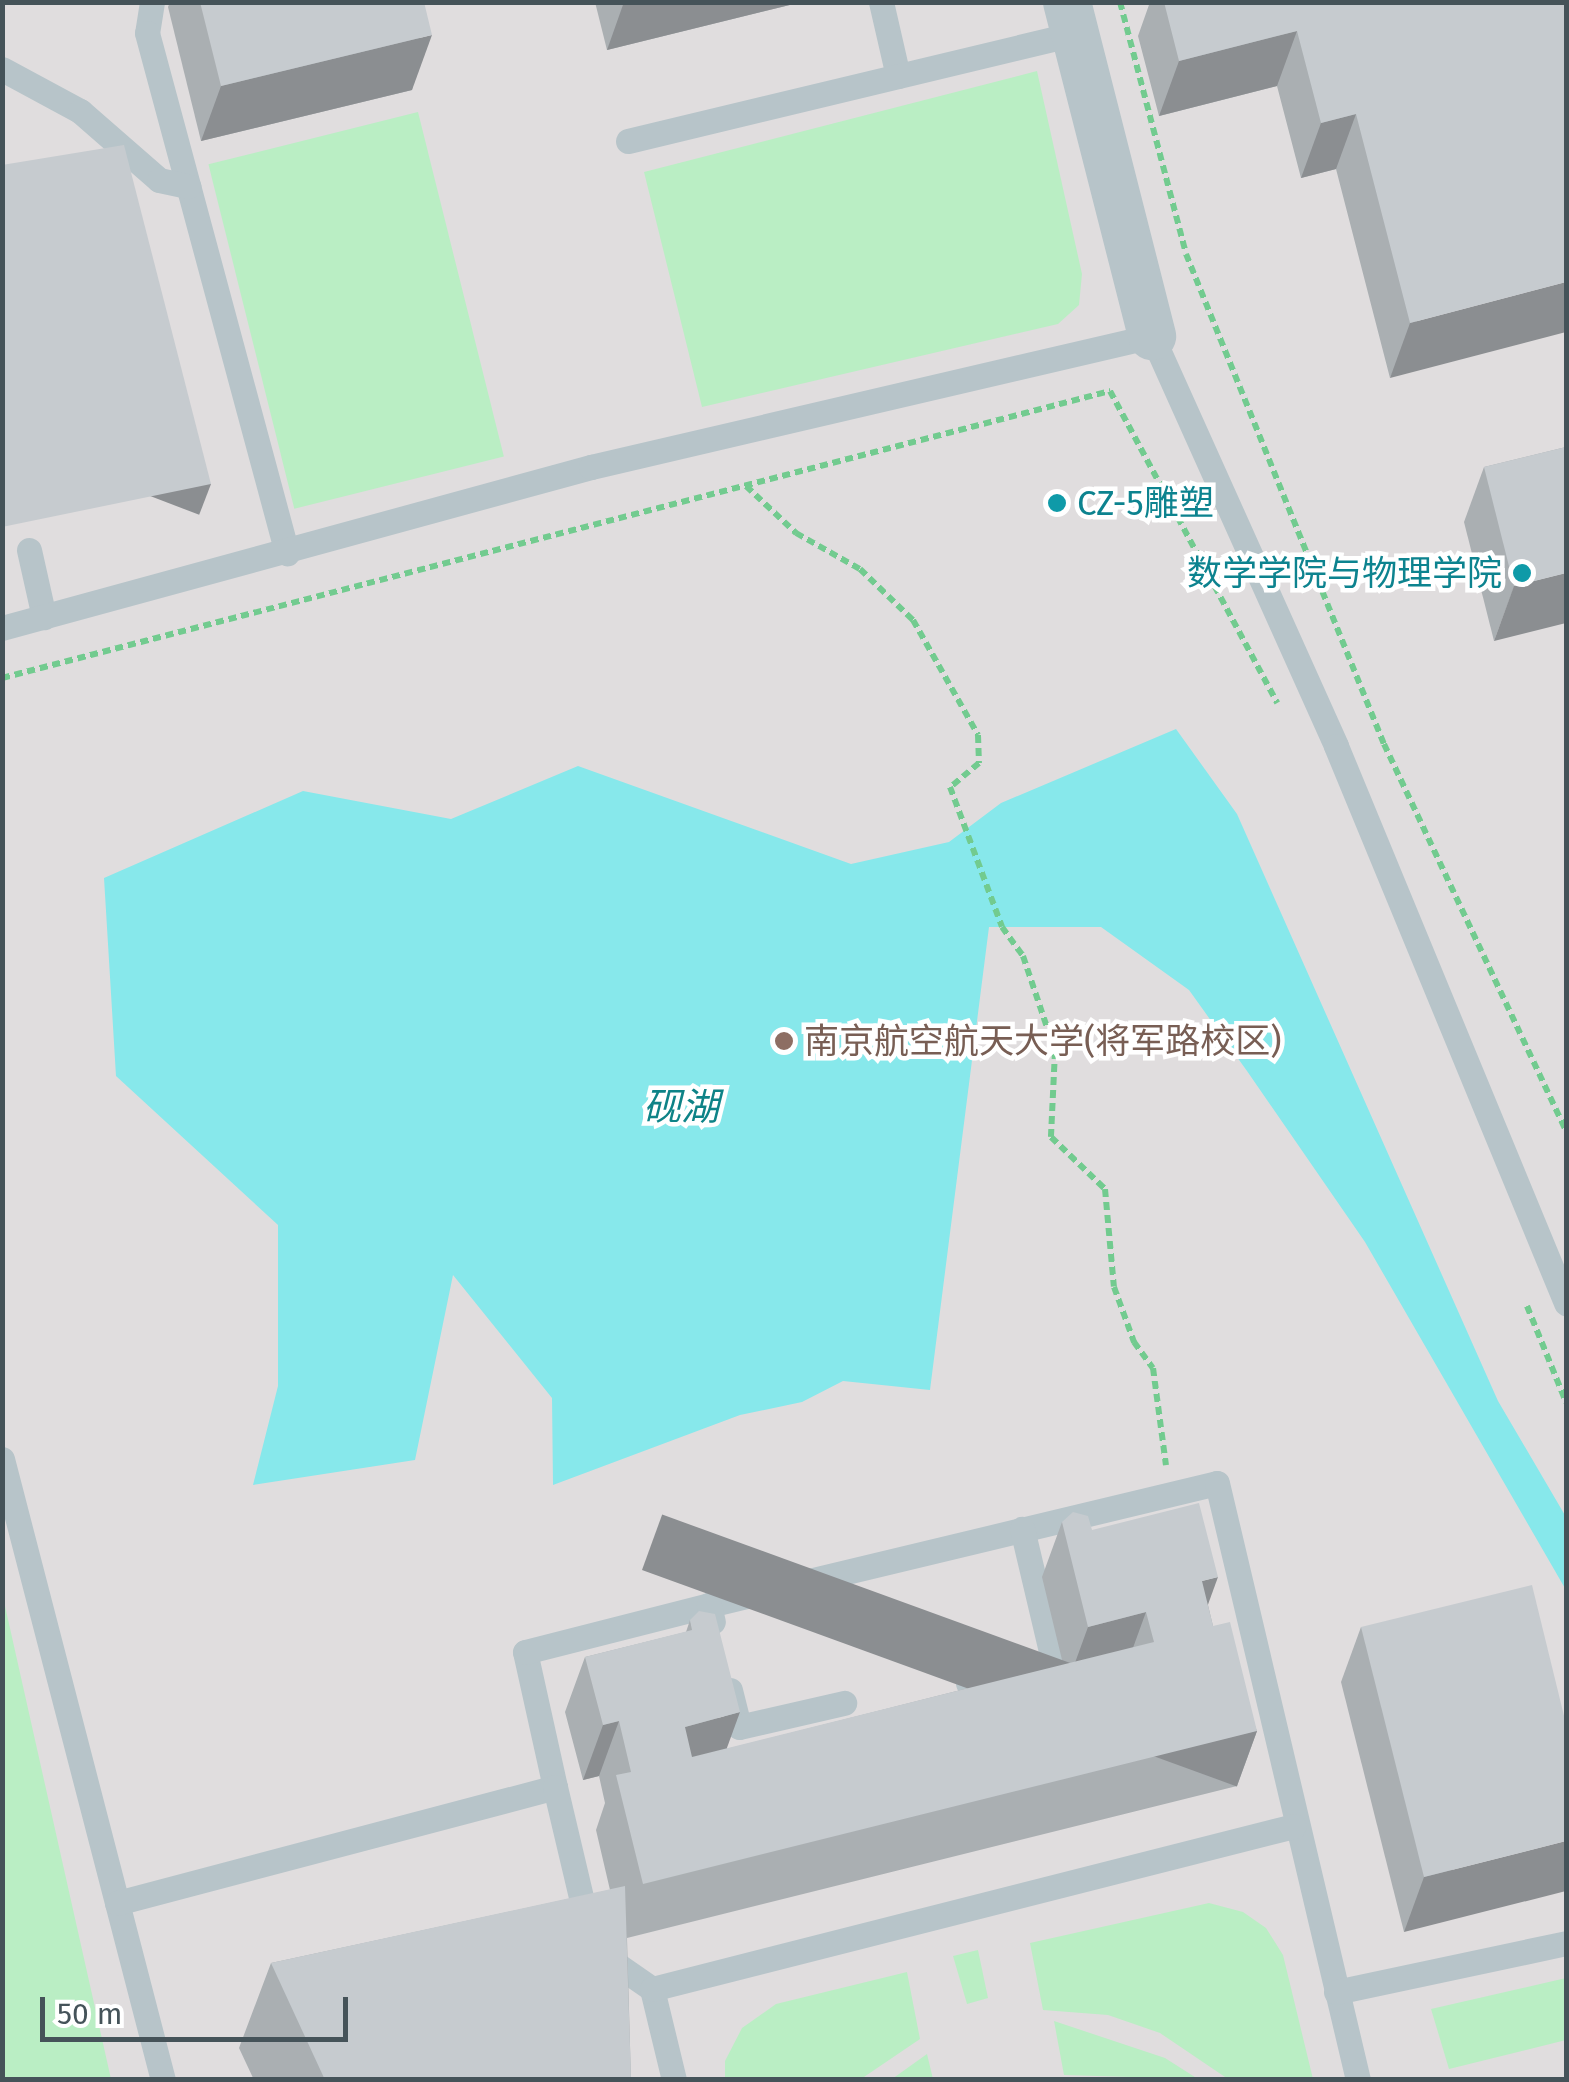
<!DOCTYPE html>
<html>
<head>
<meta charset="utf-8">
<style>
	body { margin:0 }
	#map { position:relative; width:1569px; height:2082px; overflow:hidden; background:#efeced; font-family:"Fira Sans","Noto Sans SC",sans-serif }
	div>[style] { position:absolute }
	.education>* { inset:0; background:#e0ddde; transform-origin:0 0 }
	.green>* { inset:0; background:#baeec4; transform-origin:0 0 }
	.water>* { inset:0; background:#87e8eb }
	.path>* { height:6px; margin-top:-3px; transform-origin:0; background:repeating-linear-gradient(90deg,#72cb8f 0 8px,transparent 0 13px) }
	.service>* { height:25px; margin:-12.5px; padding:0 12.5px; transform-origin:12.5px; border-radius:12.5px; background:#b7c4c9 }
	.minor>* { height:48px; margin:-24px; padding:0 24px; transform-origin:24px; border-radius:24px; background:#b7c4c9 }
	.wall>* { inset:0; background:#aaafb2 }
	.shaded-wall>* { inset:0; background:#8b8e91; transform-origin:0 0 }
	.building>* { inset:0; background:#c6cbcf }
	.dots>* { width:28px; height:28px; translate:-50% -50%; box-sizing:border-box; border:5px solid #fff; border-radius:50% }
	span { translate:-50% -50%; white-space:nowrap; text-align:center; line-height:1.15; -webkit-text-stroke:9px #fff; paint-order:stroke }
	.culture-label { font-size:35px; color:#0d838f }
	.left { translate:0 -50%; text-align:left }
	.right { translate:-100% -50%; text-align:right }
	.education-label { font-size:35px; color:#785e54 }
	.water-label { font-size:38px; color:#0e8387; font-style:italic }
	.frame { position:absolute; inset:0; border:5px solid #455359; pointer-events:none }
	.scale { position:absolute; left:40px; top:1997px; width:308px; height:45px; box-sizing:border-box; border:5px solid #455359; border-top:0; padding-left:12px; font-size:30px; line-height:35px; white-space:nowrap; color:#455359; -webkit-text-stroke:8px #fff; paint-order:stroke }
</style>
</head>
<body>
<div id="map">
	<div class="education">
		<div style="left:3px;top:3px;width:1563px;height:2076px"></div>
	</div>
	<div class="green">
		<div style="clip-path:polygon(1037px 71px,1082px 274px,1079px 305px,1058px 324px,702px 407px,644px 172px)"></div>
		<div style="left:418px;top:112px;width:355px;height:216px;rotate:76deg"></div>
		<div style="clip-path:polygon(3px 1597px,111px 2079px,3px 2079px)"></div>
		<div style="clip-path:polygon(1209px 1903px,1243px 1912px,1266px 1928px,1283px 1955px,1313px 2079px,1228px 2079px,1160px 2033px,1108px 2015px,1043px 2010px,1030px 1943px)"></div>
		<div style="clip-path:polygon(978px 1950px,988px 1998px,967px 2004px,953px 1956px)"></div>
		<div style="clip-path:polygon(907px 1972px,920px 2039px,861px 2079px,725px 2079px,725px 2061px,742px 2028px,776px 2004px)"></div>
		<div style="clip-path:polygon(1566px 1978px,1566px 2040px,1449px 2069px,1431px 2009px)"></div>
		<div style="clip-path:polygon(1054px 2021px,1165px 2058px,1198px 2079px,1064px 2075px)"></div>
		<div style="clip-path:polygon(927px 2054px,933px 2079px,892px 2079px)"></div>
	</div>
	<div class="water">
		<div style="clip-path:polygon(1176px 729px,1237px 814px,1498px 1401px,1566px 1517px,1566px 1590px,1365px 1242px,1247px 1071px,1189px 990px,1101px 927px,989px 927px,930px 1390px,843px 1381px,802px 1402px,740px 1415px,553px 1485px,552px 1398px,453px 1275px,415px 1460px,253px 1485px,278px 1386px,278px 1225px,116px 1076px,104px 878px,303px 791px,451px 819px,578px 766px,851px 864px,949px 842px,1001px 803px)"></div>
	</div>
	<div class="path">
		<div style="left:1120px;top:2px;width:260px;rotate:75.3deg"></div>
		<div style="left:1186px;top:254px;width:528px;rotate:68deg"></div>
		<div style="left:1384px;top:744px;width:428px;rotate:64.8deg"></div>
		<div style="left:746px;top:486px;width:69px;rotate:43.2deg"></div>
		<div style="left:796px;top:533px;width:73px;rotate:29.4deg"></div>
		<div style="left:860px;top:569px;width:74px;rotate:43.9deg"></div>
		<div style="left:913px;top:620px;width:132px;rotate:60.5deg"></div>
		<div style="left:978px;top:735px;width:28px;rotate:88deg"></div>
		<div style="left:979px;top:763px;width:38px;rotate:140deg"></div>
		<div style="left:950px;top:787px;width:149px;rotate:69.6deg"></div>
		<div style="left:1002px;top:927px;width:36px;rotate:54deg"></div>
		<div style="left:1023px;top:956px;width:100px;rotate:71.4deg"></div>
		<div style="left:1055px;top:1051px;width:86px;rotate:92.7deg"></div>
		<div style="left:1051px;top:1137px;width:75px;rotate:43.9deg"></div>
		<div style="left:1105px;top:1189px;width:98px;rotate:84.8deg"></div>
		<div style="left:1114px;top:1287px;width:59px;rotate:70deg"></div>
		<div style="left:1134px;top:1342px;width:32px;rotate:54deg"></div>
		<div style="left:1153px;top:1368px;width:98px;rotate:82.4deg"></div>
		<div style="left:2px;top:678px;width:1145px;rotate:-14.52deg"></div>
		<div style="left:1110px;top:391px;width:354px;rotate:61.8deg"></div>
		<div style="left:1527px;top:1306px;width:104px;rotate:67.9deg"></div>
	</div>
	<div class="service">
		<div style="left:152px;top:2px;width:31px;rotate:99deg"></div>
		<div style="left:147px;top:33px;width:539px;rotate:74.93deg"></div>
		<div style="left:881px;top:2px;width:76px;rotate:77.1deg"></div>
		<div style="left:2px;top:69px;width:89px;rotate:28.3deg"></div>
		<div style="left:80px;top:111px;width:105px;rotate:41.1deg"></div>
		<div style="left:159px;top:180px;width:30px;rotate:12deg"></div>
		<div style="left:628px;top:141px;width:460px;rotate:-13.5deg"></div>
		<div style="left:29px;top:550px;width:69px;rotate:77.4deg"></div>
		<div style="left:2px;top:628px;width:611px;rotate:-15.29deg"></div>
		<div style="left:591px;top:467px;width:576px;rotate:-13.14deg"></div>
		<div style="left:1152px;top:336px;width:449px;rotate:65.8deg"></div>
		<div style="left:1336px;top:746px;width:603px;rotate:67.56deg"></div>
		<div style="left:2px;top:1459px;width:642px;rotate:75.47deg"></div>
		<div style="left:709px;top:1605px;width:522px;rotate:-13.5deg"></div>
		<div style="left:1217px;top:1483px;width:613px;rotate:76.71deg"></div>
		<div style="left:968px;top:1683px;width:88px;rotate:-12.5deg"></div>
		<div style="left:1054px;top:1664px;width:139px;rotate:-103.3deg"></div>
		<div style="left:730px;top:1690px;width:38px;rotate:76deg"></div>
		<div style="left:739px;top:1727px;width:108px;rotate:-12.9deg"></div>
		<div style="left:555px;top:1787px;width:138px;rotate:-102.5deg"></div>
		<div style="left:525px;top:1652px;width:190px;rotate:-14.3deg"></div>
		<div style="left:709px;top:1605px;width:17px;rotate:77deg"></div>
		<div style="left:117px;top:1903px;width:453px;rotate:-14.8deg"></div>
		<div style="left:555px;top:1787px;width:165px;rotate:76.7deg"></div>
		<div style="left:593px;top:1948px;width:72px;rotate:34.8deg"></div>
		<div style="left:1336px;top:1992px;width:235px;rotate:-12deg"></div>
		<div style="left:674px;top:2080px;width:94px;rotate:-103.6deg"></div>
		<div style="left:652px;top:1989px;width:662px;rotate:-14.25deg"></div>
	</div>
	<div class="minor">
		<div style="left:1067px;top:2px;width:345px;rotate:75.7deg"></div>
	</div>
	<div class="wall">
		<div style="clip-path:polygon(170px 2px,424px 2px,412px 90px,201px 141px,168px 7px)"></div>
		<div style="clip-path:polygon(595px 2px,802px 2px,607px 50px)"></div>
		<div style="clip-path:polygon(1150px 2px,1566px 2px,1390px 378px,1336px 169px,1301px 178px,1277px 86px,1159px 116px,1138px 36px)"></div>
		<div style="clip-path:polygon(1566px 447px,1494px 641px,1464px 522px,1484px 467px)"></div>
		<div style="clip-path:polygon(1062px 1522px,1092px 1530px,1208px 1605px,1213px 1626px,1257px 1731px,1237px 1786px,627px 1938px,631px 2080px,254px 2080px,239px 2048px,271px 1963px,610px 1890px,596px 1830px,605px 1803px,599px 1776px,583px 1780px,565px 1712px,585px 1657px,686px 1632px,690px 1620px,727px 1749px,1063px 1664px,1042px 1577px)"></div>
		<div style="clip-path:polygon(1361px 1627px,1566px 1724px,1404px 1932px,1341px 1682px)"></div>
	</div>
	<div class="shaded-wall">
		<div style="clip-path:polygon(624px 2px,802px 2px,607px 50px)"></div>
		<div style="clip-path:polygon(1297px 31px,1277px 86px,1159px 116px,1179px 61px)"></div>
		<div style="clip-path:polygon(432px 35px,412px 90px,201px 141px,221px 86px)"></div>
		<div style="clip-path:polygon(1356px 114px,1336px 169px,1301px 178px,1321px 123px)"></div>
		<div style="clip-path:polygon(1566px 282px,1566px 332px,1390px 378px,1410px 323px)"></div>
		<div style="left:211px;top:484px;width:33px;height:213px;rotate:111deg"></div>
		<div style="clip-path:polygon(1566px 573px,1566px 623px,1494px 641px,1514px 586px)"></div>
		<div style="clip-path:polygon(1218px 1577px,1198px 1632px,1202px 1581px)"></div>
		<div style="clip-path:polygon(1146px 1612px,1126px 1667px,1068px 1682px,1088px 1627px)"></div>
		<div style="clip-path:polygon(740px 1712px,720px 1767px,665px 1782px,685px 1727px)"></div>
		<div style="clip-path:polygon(619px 1721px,599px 1776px,583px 1780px,603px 1725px)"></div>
		<div style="left:1257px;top:1731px;width:59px;height:633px;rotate:110deg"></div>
		<div style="clip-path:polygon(1566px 1841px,1566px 1891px,1404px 1932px,1424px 1877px)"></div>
	</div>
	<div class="building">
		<div style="clip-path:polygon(200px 2px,424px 2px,432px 35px,221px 86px)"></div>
		<div style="clip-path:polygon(1164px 2px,1566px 2px,1566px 282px,1410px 323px,1356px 114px,1321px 123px,1297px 31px,1179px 61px)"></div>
		<div style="clip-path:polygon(124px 145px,211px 484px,2px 527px,2px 165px)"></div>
		<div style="clip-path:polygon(1566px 447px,1566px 573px,1514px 586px,1484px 467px)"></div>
		<div style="clip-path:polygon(1199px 1503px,1218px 1577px,1202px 1581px,1213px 1626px,1230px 1622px,1257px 1731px,643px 1884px,616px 1775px,631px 1772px,619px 1721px,603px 1725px,585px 1657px,692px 1630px,690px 1620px,699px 1611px,715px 1614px,740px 1712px,685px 1727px,692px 1757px,1154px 1642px,1146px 1612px,1088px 1627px,1062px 1522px,1073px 1512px,1088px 1516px,1092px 1530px)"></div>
		<div style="clip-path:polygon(1532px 1585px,1566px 1724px,1566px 1841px,1424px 1877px,1361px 1627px)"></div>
		<div style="clip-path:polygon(625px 1886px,631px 2080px,325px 2080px,271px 1963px)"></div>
	</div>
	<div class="dots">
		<div style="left:1057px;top:503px;background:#0f9aa8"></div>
		<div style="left:1522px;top:573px;background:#0f9aa8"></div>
		<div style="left:784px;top:1041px;background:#8d6e63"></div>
	</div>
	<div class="culture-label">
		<span class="left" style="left:1077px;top:503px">CZ-5雕塑</span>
		<span class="right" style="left:1502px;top:573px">数学学院与物理学院</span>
	</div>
	<div class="education-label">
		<span class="left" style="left:804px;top:1041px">南京航空航天大学(将军路校区)</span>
	</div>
	<div class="water-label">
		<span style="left:681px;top:1108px">砚湖</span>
	</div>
	<div class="frame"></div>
	<div class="scale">50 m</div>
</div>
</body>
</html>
